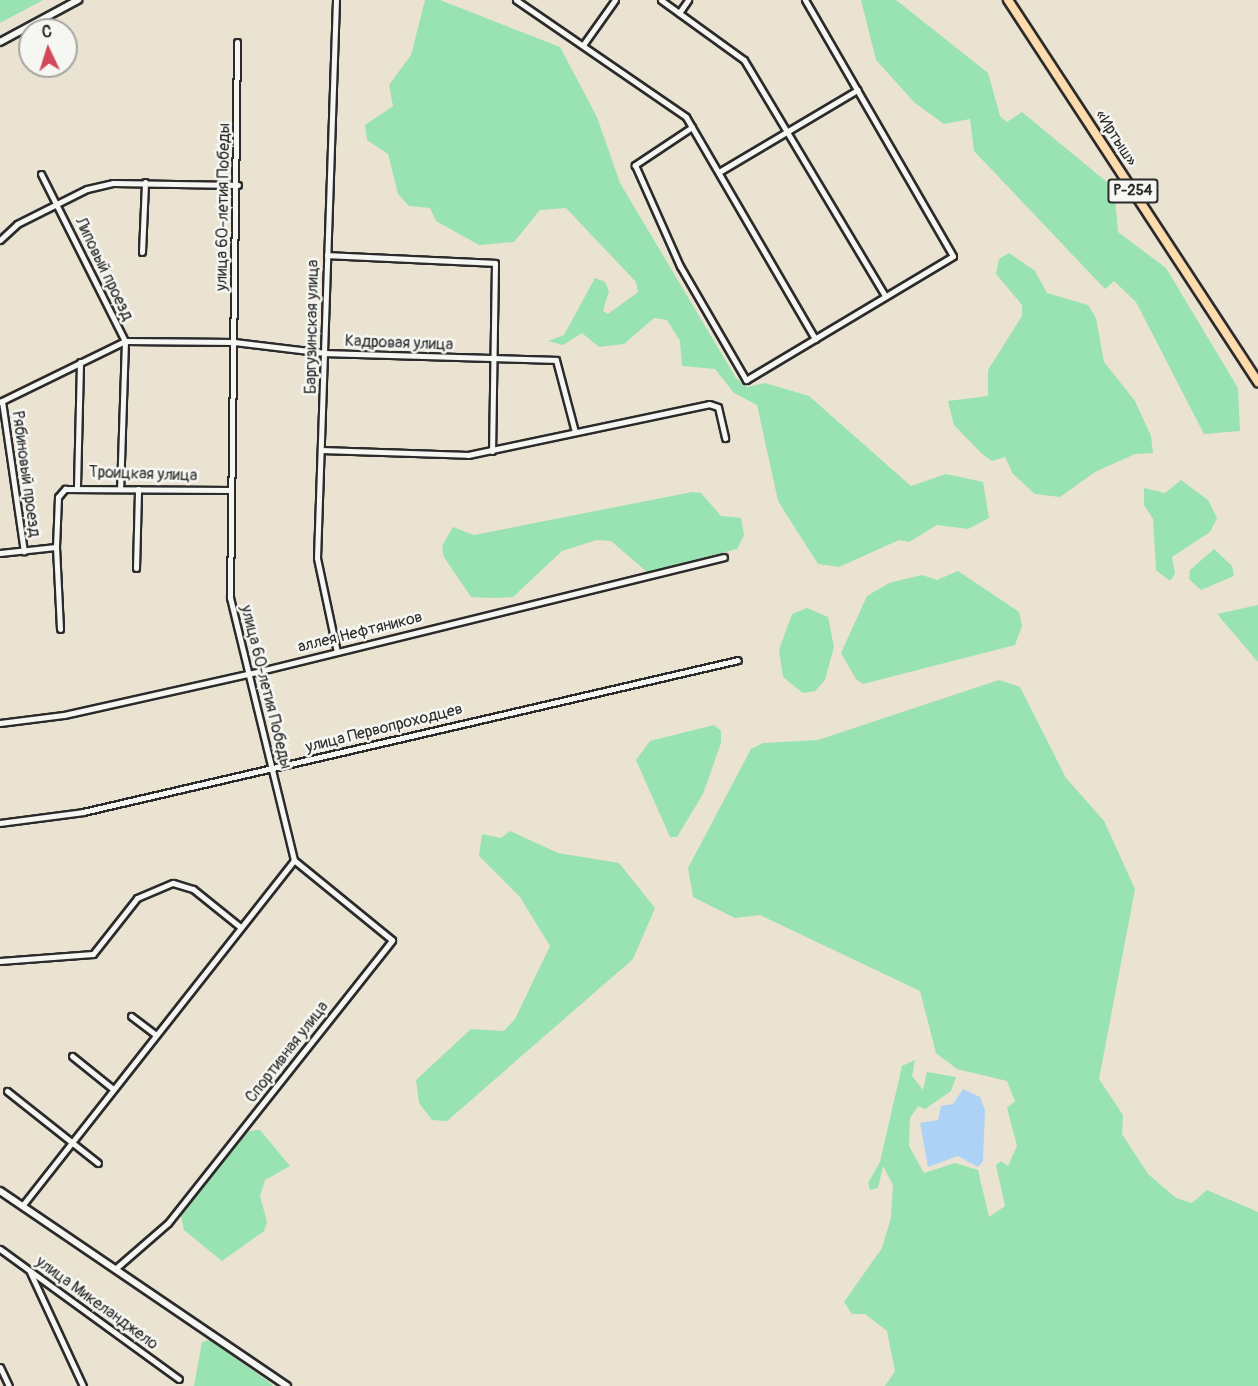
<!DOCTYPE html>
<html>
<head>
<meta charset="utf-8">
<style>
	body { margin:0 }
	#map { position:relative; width:1258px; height:1386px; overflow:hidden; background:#eae3d2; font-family:Pangolin,sans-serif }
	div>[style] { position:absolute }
	.green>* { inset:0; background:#99e2b1 }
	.water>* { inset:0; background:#aed1f6 }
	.roads { filter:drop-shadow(2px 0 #2b2b2b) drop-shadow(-2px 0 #2b2b2b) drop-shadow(0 2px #2b2b2b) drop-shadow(0 -2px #2b2b2b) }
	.minor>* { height:5px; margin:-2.5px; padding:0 2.5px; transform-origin:2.5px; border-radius:2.5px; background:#f6f6f2 }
	.tertiary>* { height:6px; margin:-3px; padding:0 3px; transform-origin:3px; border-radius:3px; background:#f6f6f2 }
	.trunk>* { height:8px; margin:-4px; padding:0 4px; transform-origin:4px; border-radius:4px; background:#fedbac }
	span { translate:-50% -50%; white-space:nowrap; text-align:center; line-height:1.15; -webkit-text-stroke:5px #f6f6f2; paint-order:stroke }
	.shield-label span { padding:2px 4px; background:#f6f6f2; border:2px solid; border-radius:4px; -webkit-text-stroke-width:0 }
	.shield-label { font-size:15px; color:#2b2b2b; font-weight:700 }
	.street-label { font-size:16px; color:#2b2b2b }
	.north { position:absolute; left:18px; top:18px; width:60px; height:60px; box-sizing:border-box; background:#f6f6f2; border:2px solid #a5a5a2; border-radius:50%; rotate:356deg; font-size:16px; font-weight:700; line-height:24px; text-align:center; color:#2b2b2b }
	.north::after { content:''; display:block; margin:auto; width:21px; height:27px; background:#d1495b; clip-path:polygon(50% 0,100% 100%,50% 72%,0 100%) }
</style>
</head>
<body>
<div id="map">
	<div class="green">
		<div style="clip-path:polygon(0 0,43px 0,0 23px)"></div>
		<div style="clip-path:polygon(425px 0,440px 0,560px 47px,597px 117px,620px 183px,736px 378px,747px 387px,765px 383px,809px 396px,911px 486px,946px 474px,983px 482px,989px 518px,968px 529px,937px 525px,909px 542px,899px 540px,839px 567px,818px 564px,778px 501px,757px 405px,734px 393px,715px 369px,682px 366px,680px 341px,667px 320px,654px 318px,624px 344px,599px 347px,582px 333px,563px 345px,548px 341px,564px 335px,595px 278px,605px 282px,609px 291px,603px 311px,608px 314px,638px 292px,636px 282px,566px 208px,540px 210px,514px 242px,479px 245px,436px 221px,430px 208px,409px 206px,398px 194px,388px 154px,367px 140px,365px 125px,393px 106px,389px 85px,411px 55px)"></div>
		<div style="clip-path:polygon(861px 0,896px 0,988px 73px,1000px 116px,1007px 122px,1022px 112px,1114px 188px,1118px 232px,1166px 268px,1238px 388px,1240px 431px,1204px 434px,1136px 302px,1114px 281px,1105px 289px,974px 151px,970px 119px,944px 124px,915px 103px,876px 60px)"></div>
		<div style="clip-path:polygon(1009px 253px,1035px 271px,1047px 293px,1088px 305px,1096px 318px,1104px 362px,1135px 401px,1151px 436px,1153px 453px,1135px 454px,1095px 472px,1060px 497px,1035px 494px,1013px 474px,1005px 457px,992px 461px,982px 454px,954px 425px,948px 401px,988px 396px,988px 370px,1022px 316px,1022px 305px,996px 274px,999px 259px)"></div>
		<div style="clip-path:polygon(1181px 480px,1208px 500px,1217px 518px,1210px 532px,1172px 557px,1175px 574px,1170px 581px,1156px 570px,1153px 519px,1144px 505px,1144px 488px,1165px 493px)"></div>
		<div style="clip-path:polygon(692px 492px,701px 493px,721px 516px,741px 518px,744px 535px,737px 549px,647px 572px,611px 541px,597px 540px,562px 551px,513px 597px,494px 598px,471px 597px,444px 557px,442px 546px,453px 527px,474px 535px)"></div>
		<div style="clip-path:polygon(1214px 549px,1232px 566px,1234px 576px,1201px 590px,1189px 579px,1190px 570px)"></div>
		<div style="clip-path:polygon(958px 571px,1019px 612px,1022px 626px,1015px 645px,863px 684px,856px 679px,841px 653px,867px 596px,889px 583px,922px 575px,937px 580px)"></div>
		<div style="clip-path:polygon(1258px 605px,1258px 662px,1217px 614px)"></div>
		<div style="clip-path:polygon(807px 608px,828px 617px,834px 647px,825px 680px,815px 691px,803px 693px,783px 677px,779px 650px,792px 614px)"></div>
		<div style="clip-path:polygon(999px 680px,1020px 687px,1066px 778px,1104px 821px,1135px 889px,1099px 1079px,1123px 1115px,1122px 1134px,1148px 1174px,1176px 1198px,1192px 1203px,1207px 1190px,1258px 1212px,1258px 1386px,885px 1386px,895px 1371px,887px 1331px,865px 1314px,852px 1314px,844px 1302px,882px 1248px,891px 1218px,893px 1185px,883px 1166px,878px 1188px,870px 1190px,868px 1183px,880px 1162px,902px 1066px,915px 1060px,912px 1076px,923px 1090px,927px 1072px,956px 1077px,951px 1091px,925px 1109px,918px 1106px,910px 1118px,909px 1146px,924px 1173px,955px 1163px,978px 1170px,989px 1217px,1005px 1206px,996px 1165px,1001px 1161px,1008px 1166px,1017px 1146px,1007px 1108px,1015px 1101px,1007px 1081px,957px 1069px,936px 1053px,920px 991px,760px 915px,735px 918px,693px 897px,688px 868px,751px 749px,763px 743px,818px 740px)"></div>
		<div style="clip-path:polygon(714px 725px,721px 731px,721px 743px,703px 794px,677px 837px,670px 837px,636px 760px,650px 741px)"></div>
		<div style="clip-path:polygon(510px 831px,558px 853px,619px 863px,655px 908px,633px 959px,447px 1121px,432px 1120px,419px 1103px,416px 1080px,471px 1029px,504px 1031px,515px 1019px,550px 946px,520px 897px,479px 856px,482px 834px,501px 838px)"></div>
		<div style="clip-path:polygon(260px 1130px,290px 1166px,265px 1180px,260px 1196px,267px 1222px,264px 1231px,222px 1261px,184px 1230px,181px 1216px,218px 1165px,249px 1131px)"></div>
		<div style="clip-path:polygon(210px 1340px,269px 1382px,273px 1386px,194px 1386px,202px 1342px)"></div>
	</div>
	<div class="water">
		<div style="clip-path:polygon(963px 1089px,980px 1097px,985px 1110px,983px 1161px,978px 1167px,958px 1156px,928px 1167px,920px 1123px,938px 1120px,941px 1106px,953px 1104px)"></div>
	</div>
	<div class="roads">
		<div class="minor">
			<div style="left:336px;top:0;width:558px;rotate:91.95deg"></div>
			<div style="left:317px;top:558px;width:96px;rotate:78deg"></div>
			<div style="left:516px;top:0;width:206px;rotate:34.5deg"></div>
			<div style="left:686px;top:117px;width:257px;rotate:59.8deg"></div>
			<div style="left:661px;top:0;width:102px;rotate:35.9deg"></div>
			<div style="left:744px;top:60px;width:275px;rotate:59.1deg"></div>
			<div style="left:679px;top:13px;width:16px;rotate:-55deg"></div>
			<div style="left:583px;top:45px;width:55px;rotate:-54.6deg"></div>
			<div style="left:692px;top:127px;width:69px;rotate:146.3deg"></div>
			<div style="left:635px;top:165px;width:111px;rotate:66deg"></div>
			<div style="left:680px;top:266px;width:132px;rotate:59.9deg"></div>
			<div style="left:746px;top:380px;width:241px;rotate:-30.9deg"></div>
			<div style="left:953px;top:256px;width:296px;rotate:-120deg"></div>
			<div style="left:719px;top:172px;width:161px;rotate:-30.7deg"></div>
			<div style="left:41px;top:174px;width:187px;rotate:63.3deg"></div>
			<div style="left:125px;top:341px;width:147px;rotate:91.9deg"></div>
			<div style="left:0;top:240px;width:23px;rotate:-43deg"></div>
			<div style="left:17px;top:224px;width:78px;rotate:-26.6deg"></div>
			<div style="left:87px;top:189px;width:27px;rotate:-13deg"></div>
			<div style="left:113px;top:183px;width:125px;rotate:0.9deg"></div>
			<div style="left:142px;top:252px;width:70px;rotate:-87.5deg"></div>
			<div style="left:327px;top:255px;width:168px;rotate:2.7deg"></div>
			<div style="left:495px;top:263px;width:188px;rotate:90.9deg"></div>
			<div style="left:2px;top:401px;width:152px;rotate:81.7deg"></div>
			<div style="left:0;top:402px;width:139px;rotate:-26deg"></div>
			<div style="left:125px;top:341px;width:109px;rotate:0.5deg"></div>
			<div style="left:234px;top:342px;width:92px;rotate:6.9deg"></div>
			<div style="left:325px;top:353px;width:231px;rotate:1.7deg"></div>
			<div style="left:556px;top:360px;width:74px;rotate:75.2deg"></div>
			<div style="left:321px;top:450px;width:147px;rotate:1.9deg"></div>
			<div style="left:468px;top:455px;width:246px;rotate:-11.9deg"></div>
			<div style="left:709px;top:404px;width:9px;rotate:18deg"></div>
			<div style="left:718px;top:407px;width:32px;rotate:77deg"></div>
			<div style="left:77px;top:486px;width:124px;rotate:-88.6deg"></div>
			<div style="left:56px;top:547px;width:82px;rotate:87.2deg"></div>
			<div style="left:0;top:553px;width:56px;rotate:-6.1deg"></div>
			<div style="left:56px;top:547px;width:50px;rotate:-87.7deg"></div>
			<div style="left:58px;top:497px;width:11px;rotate:-49deg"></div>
			<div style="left:65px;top:489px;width:165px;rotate:0.3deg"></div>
			<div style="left:136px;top:568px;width:79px;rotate:-88.5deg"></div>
			<div style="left:0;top:723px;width:64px;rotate:-7.1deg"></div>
			<div style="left:64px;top:715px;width:189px;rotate:-12.6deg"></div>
			<div style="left:248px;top:674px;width:490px;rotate:-13.8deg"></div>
			<div style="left:0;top:823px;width:84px;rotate:-7.5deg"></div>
			<div style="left:83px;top:812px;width:672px;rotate:-13.06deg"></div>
			<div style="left:0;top:961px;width:93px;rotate:-4.3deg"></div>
			<div style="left:93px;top:954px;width:71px;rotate:-51.8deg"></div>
			<div style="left:137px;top:898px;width:39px;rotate:-23deg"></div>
			<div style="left:173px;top:883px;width:21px;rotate:17deg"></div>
			<div style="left:193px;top:889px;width:59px;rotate:38.8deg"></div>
			<div style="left:131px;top:1016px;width:31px;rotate:37deg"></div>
			<div style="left:72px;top:1056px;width:53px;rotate:38.8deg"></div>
			<div style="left:7px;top:1091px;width:116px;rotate:38.4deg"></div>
			<div style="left:22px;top:1206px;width:440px;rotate:-51.8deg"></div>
			<div style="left:294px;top:860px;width:270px;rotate:-103.7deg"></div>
			<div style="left:230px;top:598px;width:556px;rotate:-89.28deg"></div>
			<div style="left:0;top:1249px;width:221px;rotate:36deg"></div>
			<div style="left:115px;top:1269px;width:70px;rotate:-41deg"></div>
			<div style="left:168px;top:1223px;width:361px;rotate:-51.6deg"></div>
			<div style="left:392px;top:940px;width:127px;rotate:-140.8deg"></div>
			<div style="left:30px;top:1272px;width:126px;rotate:65.1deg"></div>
			<div style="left:0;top:1367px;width:21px;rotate:65deg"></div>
		</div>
		<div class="tertiary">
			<div style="left:0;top:42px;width:89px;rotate:-28.3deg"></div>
			<div style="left:0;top:1191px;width:347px;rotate:34.2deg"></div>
		</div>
		<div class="trunk">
			<div style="left:1008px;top:0;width:457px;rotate:56.8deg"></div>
		</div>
	</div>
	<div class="shield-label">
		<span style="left:1133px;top:191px">Р-254</span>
	</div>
	<div class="street-label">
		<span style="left:1116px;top:138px;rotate:57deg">«Иртыш»</span>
		<span style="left:223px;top:207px;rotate:-89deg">улица 60-летия Победы</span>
		<span style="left:104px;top:269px;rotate:64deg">Липовый проезд</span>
		<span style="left:312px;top:327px;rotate:-89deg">Баргузинская улица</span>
		<span style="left:399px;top:343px;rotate:2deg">Кадровая улица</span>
		<span style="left:26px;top:474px;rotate:82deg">Рябиновый проезд</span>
		<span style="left:143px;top:474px;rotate:2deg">Троицкая улица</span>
		<span style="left:360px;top:632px;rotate:-14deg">аллея Нефтяников</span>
		<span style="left:266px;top:687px;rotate:76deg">улица 60-летия Победы</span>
		<span style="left:384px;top:728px;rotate:-14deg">улица Первопроходцев</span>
		<span style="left:287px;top:1052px;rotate:-52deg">Спортивная улица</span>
		<span style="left:97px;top:1303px;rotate:36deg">улица Микеланджело</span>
	</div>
	<div class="north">С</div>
</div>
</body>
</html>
